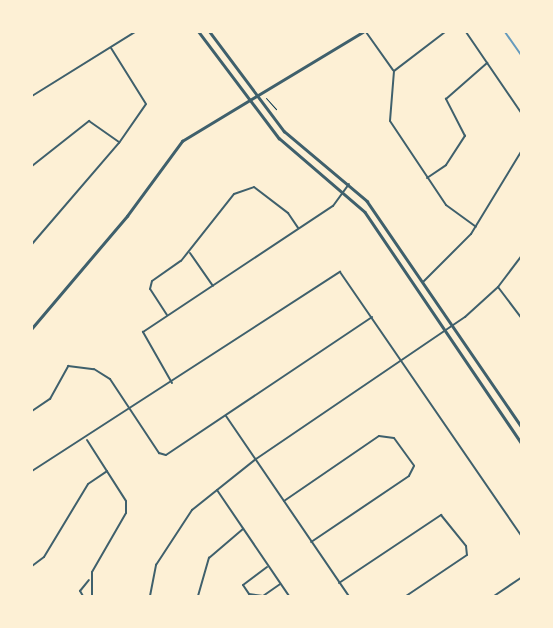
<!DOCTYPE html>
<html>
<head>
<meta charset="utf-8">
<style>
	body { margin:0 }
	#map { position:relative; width:553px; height:628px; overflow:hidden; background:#fdf0d5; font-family:"DM Sans",sans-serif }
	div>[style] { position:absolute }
	.stream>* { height:2px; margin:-1px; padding:0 1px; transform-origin:1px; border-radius:1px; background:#669bbc }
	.path>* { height:1px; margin:-0.5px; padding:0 0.5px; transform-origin:0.5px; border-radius:0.5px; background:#003049 }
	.minor>* { height:2px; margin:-1px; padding:0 1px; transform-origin:1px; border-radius:1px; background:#3f606c }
	.tertiary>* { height:2.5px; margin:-1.25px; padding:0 1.25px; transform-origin:1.25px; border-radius:1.25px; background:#3f606c }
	span { translate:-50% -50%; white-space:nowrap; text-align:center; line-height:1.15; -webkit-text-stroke:7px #fdf0d5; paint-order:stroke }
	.frame { position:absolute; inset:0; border:33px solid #fdf0d5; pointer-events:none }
</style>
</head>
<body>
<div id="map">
	<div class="stream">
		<div style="left:505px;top:32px;width:29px;rotate:55deg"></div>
	</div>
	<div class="path">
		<div style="left:266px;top:98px;width:15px;rotate:48deg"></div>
	</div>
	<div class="minor">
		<div style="left:366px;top:32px;width:47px;rotate:54.6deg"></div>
		<div style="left:445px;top:32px;width:64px;rotate:142.6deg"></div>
		<div style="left:394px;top:71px;width:50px;rotate:94.6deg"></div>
		<div style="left:390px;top:121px;width:101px;rotate:56.3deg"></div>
		<div style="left:446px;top:205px;width:37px;rotate:36deg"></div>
		<div style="left:466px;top:32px;width:99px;rotate:55.7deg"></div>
		<div style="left:32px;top:96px;width:121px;rotate:-31.9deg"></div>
		<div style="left:32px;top:166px;width:73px;rotate:-38.3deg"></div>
		<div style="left:89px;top:121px;width:37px;rotate:35deg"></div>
		<div style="left:427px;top:178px;width:23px;rotate:-34deg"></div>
		<div style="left:446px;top:165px;width:35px;rotate:-57deg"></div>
		<div style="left:465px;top:136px;width:42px;rotate:-117.2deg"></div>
		<div style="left:446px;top:99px;width:55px;rotate:-41.3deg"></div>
		<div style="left:32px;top:244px;width:133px;rotate:-49.3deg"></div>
		<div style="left:119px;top:143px;width:47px;rotate:-55.3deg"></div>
		<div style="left:146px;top:104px;width:66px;rotate:-122deg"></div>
		<div style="left:190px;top:253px;width:40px;rotate:55.1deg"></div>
		<div style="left:423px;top:282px;width:68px;rotate:-45deg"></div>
		<div style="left:471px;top:234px;width:98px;rotate:-58.7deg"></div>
		<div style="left:498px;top:287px;width:40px;rotate:53deg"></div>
		<div style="left:167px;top:315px;width:31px;rotate:-123deg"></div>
		<div style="left:150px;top:289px;width:8px;rotate:-76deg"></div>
		<div style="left:152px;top:281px;width:35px;rotate:-35deg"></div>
		<div style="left:181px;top:261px;width:85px;rotate:-51.7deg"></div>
		<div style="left:234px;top:194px;width:21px;rotate:-19deg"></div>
		<div style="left:254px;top:187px;width:43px;rotate:37.4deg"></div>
		<div style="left:288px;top:213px;width:18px;rotate:56deg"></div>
		<div style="left:172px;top:383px;width:59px;rotate:-119.6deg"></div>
		<div style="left:143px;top:332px;width:228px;rotate:-33.6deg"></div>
		<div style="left:333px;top:206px;width:27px;rotate:-54deg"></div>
		<div style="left:32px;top:411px;width:22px;rotate:-34deg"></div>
		<div style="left:50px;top:399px;width:38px;rotate:-61deg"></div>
		<div style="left:68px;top:366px;width:26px;rotate:7deg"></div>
		<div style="left:94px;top:369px;width:19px;rotate:32deg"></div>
		<div style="left:110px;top:379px;width:89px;rotate:56.5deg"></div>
		<div style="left:159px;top:453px;width:7px;rotate:16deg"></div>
		<div style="left:166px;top:455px;width:248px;rotate:-33.8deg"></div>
		<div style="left:226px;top:416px;width:218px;rotate:55.7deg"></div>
		<div style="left:87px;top:440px;width:72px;rotate:57.4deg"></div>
		<div style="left:126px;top:501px;width:12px;rotate:90deg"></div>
		<div style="left:126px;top:513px;width:68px;rotate:120deg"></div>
		<div style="left:92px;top:572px;width:24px;rotate:90deg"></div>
		<div style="left:32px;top:471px;width:367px;rotate:-32.9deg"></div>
		<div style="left:340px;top:272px;width:321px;rotate:55.5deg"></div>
		<div style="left:217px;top:490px;width:128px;rotate:55.8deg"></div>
		<div style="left:284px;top:501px;width:115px;rotate:-34.4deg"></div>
		<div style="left:379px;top:436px;width:15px;rotate:8deg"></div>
		<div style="left:394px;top:438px;width:34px;rotate:54deg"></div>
		<div style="left:414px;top:466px;width:11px;rotate:117deg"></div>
		<div style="left:409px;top:476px;width:118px;rotate:146deg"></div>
		<div style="left:32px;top:566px;width:15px;rotate:-37deg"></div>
		<div style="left:44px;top:557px;width:85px;rotate:-58.9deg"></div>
		<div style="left:88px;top:484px;width:23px;rotate:-34deg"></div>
		<div style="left:267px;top:567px;width:30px;rotate:143deg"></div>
		<div style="left:243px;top:585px;width:11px;rotate:56deg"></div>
		<div style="left:249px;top:594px;width:14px;rotate:8deg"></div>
		<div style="left:263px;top:596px;width:21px;rotate:-35deg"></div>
		<div style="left:339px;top:583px;width:123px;rotate:-33.7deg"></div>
		<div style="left:441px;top:515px;width:40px;rotate:51deg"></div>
		<div style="left:466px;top:546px;width:9px;rotate:84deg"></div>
		<div style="left:467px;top:555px;width:73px;rotate:146.1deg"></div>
		<div style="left:83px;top:596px;width:6px;rotate:-121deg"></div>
		<div style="left:80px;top:591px;width:14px;rotate:-51deg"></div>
		<div style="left:150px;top:596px;width:32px;rotate:-79deg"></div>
		<div style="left:156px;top:565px;width:66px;rotate:-56.8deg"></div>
		<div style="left:192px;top:510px;width:82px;rotate:-38.6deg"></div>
		<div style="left:256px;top:459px;width:253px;rotate:-34.2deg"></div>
		<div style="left:465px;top:317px;width:45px;rotate:-42.3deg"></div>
		<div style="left:498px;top:287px;width:40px;rotate:-53deg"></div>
		<div style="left:198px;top:596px;width:40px;rotate:-74deg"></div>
		<div style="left:209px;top:558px;width:45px;rotate:-40.5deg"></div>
		<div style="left:494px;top:596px;width:34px;rotate:-34deg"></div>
	</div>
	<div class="tertiary">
		<div style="left:199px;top:32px;width:133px;rotate:53deg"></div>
		<div style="left:279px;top:138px;width:113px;rotate:40.7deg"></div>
		<div style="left:365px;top:212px;width:280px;rotate:55.9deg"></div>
		<div style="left:210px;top:32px;width:124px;rotate:53.2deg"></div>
		<div style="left:284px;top:131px;width:109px;rotate:40.1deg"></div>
		<div style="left:367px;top:201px;width:274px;rotate:55.6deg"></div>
		<div style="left:32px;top:328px;width:147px;rotate:-49.7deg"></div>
		<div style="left:127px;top:216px;width:93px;rotate:-53.7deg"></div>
		<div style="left:182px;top:141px;width:211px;rotate:-31.1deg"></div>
	</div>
	<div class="frame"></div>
</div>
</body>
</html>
